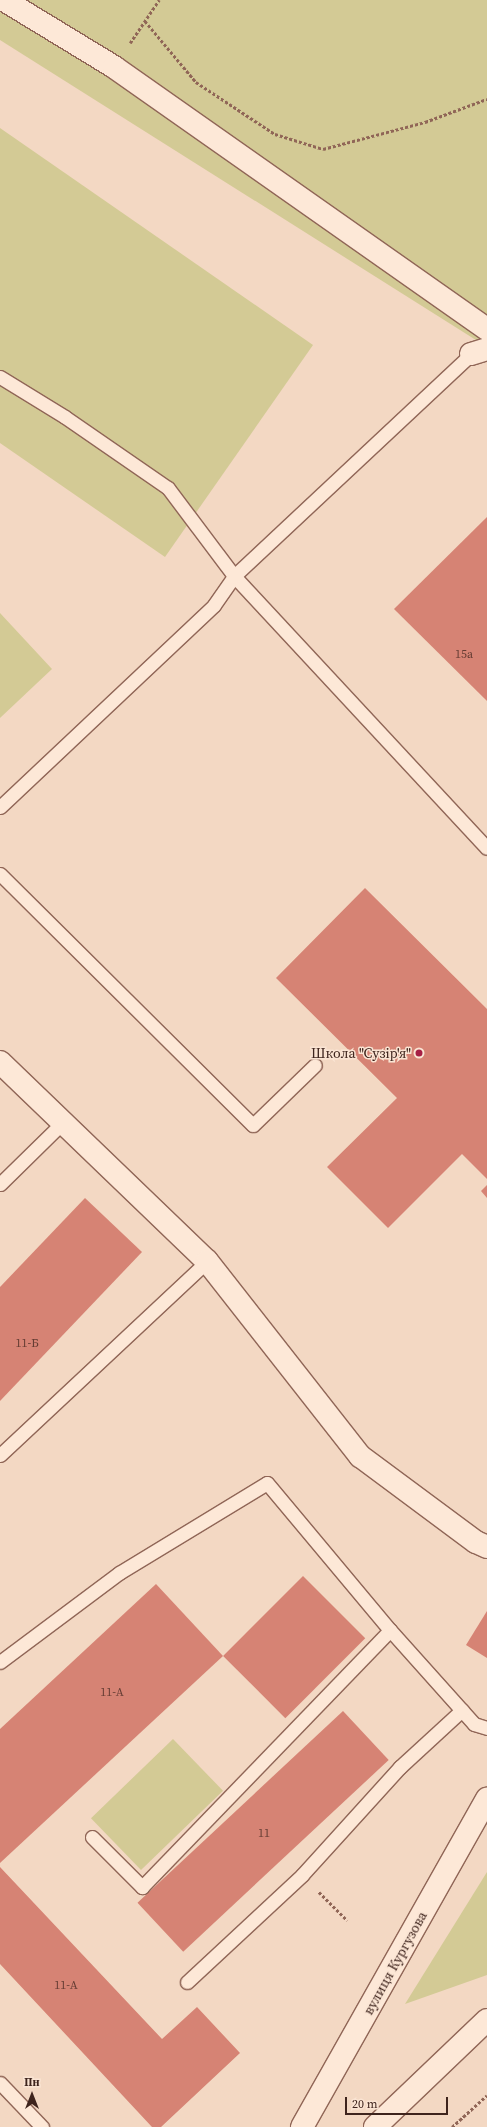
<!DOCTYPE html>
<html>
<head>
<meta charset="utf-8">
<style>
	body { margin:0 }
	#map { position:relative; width:487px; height:2127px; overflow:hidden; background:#f3d8c3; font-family:"Source Serif 4",serif }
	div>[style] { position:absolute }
	.green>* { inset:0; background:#d3ca95; transform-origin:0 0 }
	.building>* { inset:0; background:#d68374; transform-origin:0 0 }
	.path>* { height:2.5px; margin-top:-1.25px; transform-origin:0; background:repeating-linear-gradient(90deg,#906657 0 3px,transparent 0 5px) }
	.roads { filter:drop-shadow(1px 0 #906657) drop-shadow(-1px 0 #906657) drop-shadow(0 1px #906657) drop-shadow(0 -1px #906657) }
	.service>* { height:13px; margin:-6.5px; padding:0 6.5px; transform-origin:6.5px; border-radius:6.5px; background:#fde8d7 }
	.minor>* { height:22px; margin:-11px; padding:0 11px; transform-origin:11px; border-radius:11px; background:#fde8d7 }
	.dots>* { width:11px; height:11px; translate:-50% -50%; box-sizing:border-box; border:2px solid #fae4d3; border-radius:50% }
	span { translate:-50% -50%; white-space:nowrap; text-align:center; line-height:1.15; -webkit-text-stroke:3px #fae4d3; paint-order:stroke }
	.number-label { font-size:12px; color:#643c33 }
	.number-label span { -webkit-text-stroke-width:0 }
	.poi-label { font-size:14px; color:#3e241d }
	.right { translate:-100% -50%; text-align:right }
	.street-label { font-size:14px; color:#3e241d }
	.north { position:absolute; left:12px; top:2075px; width:40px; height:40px; -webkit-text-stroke:3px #fae4d3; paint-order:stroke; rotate:0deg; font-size:11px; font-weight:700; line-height:16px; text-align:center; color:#3e241d }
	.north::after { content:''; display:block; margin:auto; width:14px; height:18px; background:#3e241d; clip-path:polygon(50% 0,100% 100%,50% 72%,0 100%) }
	.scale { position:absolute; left:345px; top:2097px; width:103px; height:18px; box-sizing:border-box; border:2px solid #3e241d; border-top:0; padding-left:5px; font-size:12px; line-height:14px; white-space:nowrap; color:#3e241d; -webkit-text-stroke:3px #fae4d3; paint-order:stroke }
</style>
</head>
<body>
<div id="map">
	<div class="green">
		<div style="clip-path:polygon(0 0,487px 0,487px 347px,0 40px)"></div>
		<div style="clip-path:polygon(0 128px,313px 345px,165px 557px,0 443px)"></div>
		<div style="clip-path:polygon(0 613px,52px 669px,0 718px)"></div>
		<div style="left:173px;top:1739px;width:72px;height:114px;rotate:46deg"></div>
		<div style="clip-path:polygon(487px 1872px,487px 1975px,405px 2004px)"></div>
	</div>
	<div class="building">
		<div style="clip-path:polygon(487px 517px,487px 701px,394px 609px)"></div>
		<div style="clip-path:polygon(365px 888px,487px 1009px,487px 1179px,462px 1154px,388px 1228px,327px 1167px,397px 1098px,276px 978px)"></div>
		<div style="clip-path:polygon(487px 1185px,487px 1198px,481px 1191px)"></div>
		<div style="clip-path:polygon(85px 1198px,142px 1252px,0 1401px,0 1287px)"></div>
		<div style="left:303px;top:1576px;width:88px;height:113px;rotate:45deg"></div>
		<div style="clip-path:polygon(156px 1584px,223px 1656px,0 1863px,0 1729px)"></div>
		<div style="clip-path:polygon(487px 1611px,487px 1658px,466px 1645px)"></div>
		<div style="left:343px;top:1711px;width:67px;height:281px;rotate:47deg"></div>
		<div style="clip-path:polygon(0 1867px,162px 2039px,197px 2007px,240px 2053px,161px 2127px,152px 2127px,0 1964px)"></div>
	</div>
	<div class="path">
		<div style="left:145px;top:21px;width:80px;rotate:50.1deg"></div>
		<div style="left:196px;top:82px;width:95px;rotate:33.4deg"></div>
		<div style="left:275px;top:134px;width:50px;rotate:17.4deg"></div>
		<div style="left:323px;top:149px;width:106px;rotate:-14.8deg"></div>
		<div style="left:425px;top:122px;width:66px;rotate:-20.4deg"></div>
		<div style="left:130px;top:43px;width:52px;rotate:-56deg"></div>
		<div style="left:319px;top:1892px;width:40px;rotate:45deg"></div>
		<div style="left:452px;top:2127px;width:47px;rotate:-42.4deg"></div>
	</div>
	<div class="roads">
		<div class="service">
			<div style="left:0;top:377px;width:76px;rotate:31.6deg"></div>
			<div style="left:65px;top:417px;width:125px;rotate:34.6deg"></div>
			<div style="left:168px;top:488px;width:110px;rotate:53.1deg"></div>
			<div style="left:234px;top:576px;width:371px;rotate:47.1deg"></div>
			<div style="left:0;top:807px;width:294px;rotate:-43.3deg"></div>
			<div style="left:214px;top:605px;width:35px;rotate:-55deg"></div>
			<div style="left:234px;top:576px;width:325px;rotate:-43.1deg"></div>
			<div style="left:0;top:874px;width:356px;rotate:44.8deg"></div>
			<div style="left:253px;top:1125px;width:86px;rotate:-44.1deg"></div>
			<div style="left:0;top:1184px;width:87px;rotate:-44.5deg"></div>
			<div style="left:0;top:1455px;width:284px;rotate:-43.1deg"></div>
			<div style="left:0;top:1662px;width:149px;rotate:-36.8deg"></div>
			<div style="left:119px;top:1573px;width:173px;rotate:-31.3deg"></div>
			<div style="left:267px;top:1483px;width:192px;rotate:50.1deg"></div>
			<div style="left:92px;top:1837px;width:71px;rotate:45deg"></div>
			<div style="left:142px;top:1887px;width:357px;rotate:-46deg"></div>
			<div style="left:390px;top:1630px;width:126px;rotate:48.2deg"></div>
			<div style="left:474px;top:1724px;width:14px;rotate:17deg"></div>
			<div style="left:187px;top:1982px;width:157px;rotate:-42.9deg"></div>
			<div style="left:302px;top:1875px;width:146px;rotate:-47.8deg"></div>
			<div style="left:400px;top:1767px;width:84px;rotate:-42.6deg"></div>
			<div style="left:0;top:2083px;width:61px;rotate:46.3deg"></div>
		</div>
		<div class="minor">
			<div style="left:4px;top:0;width:129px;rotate:31.3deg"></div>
			<div style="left:114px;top:67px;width:456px;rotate:35.1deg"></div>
			<div style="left:471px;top:354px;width:17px;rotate:-17deg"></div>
			<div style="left:0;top:1062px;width:287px;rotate:43.9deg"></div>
			<div style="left:207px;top:1261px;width:248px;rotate:51.9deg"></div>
			<div style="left:360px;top:1456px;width:144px;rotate:36.6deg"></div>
			<div style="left:476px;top:1542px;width:12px;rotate:24deg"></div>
			<div style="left:302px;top:2127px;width:377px;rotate:-60.6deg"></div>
			<div style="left:375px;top:2127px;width:155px;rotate:-43.7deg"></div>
		</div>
	</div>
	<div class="dots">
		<div style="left:419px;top:1053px;background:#a61f44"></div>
	</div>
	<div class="number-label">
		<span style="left:464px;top:655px">15а</span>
		<span style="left:27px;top:1344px">11-Б</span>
		<span style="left:112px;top:1693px">11-А</span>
		<span style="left:264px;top:1834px">11</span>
		<span style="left:66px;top:1986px">11-А</span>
	</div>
	<div class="poi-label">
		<span class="right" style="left:411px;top:1053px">Школа "Сузір'я"</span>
	</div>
	<div class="street-label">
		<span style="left:395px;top:1963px;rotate:-61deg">вулиця Кургузова</span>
	</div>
	<div class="north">Пн</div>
	<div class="scale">20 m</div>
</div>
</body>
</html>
